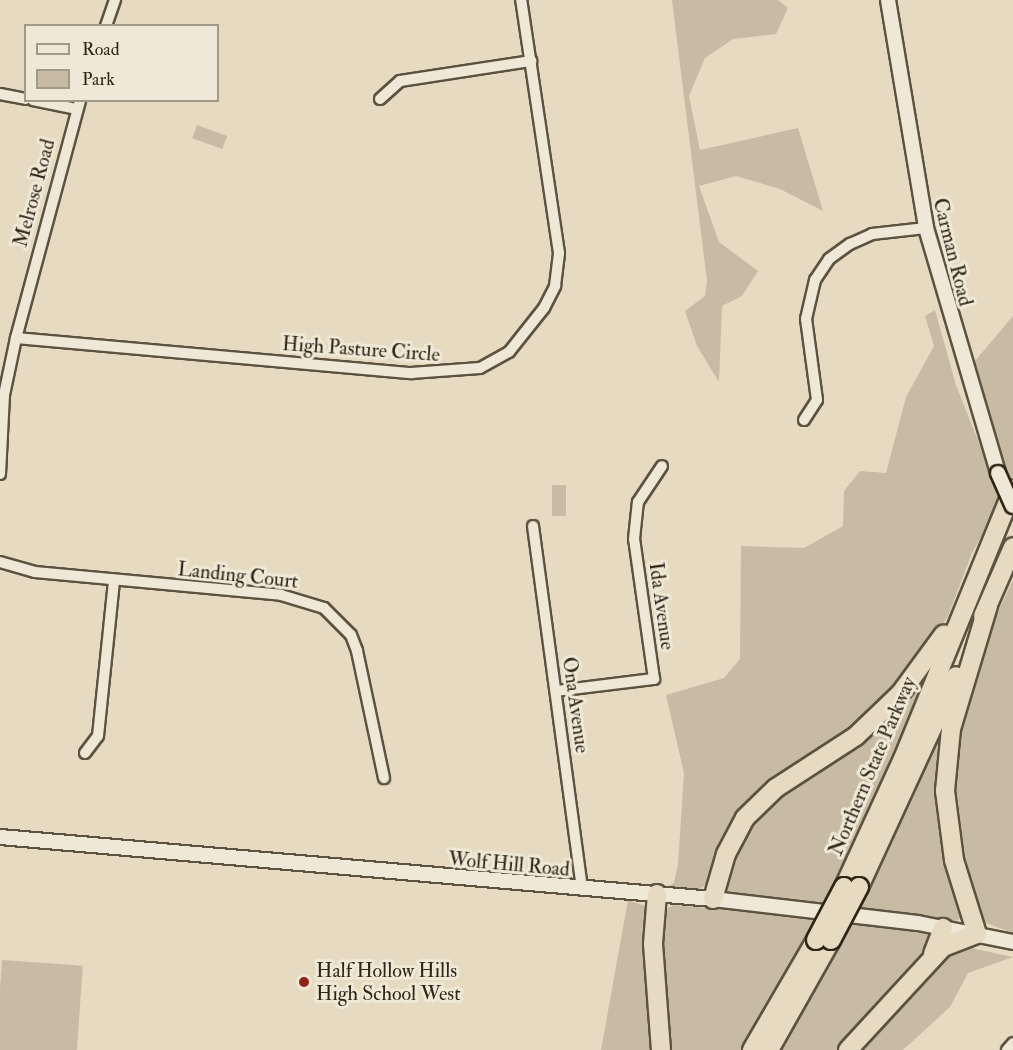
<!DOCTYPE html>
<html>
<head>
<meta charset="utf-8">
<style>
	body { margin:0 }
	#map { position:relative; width:1013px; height:1050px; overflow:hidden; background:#e6dbc0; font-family:"IM FELL Double Pica",serif }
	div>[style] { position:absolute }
	.green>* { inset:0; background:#c7bca3; transform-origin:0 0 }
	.roads { filter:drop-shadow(2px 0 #5d5240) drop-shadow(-2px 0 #5d5240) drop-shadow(0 2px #5d5240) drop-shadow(0 -2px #5d5240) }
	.street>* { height:10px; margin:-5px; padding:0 5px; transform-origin:5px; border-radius:5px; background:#efe8d6 }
	.secondary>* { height:14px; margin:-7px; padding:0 7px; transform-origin:7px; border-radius:7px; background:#efe8d6 }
	.highway>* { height:18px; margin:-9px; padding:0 9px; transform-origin:9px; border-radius:9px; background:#e6dbc0 }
	.bridges { filter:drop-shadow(2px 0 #2f2415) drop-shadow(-2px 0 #2f2415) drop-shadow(0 2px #2f2415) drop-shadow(0 -2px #2f2415) }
	.secondary-bridge>* { height:14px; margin:-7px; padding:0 7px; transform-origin:7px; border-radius:7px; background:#efe8d6 }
	.highway-bridge>* { height:18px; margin:-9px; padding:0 9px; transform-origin:9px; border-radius:9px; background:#e6dbc0 }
	.dots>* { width:16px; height:16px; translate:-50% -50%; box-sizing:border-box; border:3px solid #efe8d6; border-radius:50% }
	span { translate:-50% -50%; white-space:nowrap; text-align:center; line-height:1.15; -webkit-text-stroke:6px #efe8d6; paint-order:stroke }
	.street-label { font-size:20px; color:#2f2415 }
	.poi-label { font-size:20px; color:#2f2415 }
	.left { translate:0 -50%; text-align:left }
	.legend { position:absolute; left:24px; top:24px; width:195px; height:78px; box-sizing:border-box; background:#efe8d6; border:2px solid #a29a89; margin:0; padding:8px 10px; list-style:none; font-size:18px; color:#2f2415 }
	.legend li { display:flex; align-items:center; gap:12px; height:30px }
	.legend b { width:30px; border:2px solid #a29a89 }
</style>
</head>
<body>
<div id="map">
	<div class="green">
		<div style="clip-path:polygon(672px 0,778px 0,788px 8px,776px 34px,733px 39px,705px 58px,689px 96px,700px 150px,798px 128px,823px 211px,780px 189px,736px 176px,699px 186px,719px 242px,758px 271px,742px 296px,722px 306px,719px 382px,697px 346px,685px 311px,705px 296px,707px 281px)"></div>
		<div style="left:197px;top:125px;width:32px;height:14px;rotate:20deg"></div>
		<div style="clip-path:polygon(935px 310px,956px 385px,1002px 501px,972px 553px,948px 616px,910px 672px,858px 727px,741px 810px,724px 838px,709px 883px,700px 889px,666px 887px,674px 883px,678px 864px,684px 773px,666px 695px,724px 678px,740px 659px,741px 546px,804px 548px,843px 526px,844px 491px,860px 471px,886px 473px,906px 397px,934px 346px,925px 316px)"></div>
		<div style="clip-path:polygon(1013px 316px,1013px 476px,1011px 481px,969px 368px)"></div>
		<div style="left:552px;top:485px;width:14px;height:31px"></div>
		<div style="clip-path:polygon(1013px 580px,1013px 933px,978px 920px,960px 864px,950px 786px,955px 730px,984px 641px)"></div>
		<div style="clip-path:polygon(934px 659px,874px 811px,826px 905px,728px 892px,727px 864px,758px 810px)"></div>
		<div style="clip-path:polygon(945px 720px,942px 761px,966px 916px,955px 921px,858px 908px)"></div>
		<div style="clip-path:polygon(628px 900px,648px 907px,657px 1050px,601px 1050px)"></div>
		<div style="clip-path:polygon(673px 905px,820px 917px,746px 1050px,664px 1050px,658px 914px)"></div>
		<div style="clip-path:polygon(853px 917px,936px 936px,915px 973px,844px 1050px,778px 1050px)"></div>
		<div style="clip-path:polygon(957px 945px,1013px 957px,968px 973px,950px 1007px,903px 1050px,856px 1050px,940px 953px)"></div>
		<div style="left:2px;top:960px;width:81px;height:90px;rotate:4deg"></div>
	</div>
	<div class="roads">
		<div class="street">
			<div style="left:106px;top:26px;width:28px;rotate:-71deg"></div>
			<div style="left:0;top:94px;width:26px;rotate:11deg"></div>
			<div style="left:380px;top:99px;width:27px;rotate:-42deg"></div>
			<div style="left:400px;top:81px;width:133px;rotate:-8.7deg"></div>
			<div style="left:33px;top:100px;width:45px;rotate:11.6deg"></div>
			<div style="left:16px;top:338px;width:397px;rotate:5.1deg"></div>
			<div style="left:411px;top:373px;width:69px;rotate:-4.1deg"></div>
			<div style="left:480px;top:368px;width:33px;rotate:-29deg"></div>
			<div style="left:509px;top:352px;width:56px;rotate:-51.5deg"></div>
			<div style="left:544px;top:308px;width:25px;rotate:-63deg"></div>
			<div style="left:555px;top:286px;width:33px;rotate:-83deg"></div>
			<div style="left:559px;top:253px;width:256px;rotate:-98.5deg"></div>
			<div style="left:804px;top:420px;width:24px;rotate:-57deg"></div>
			<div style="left:817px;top:400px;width:82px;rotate:-97.7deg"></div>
			<div style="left:806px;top:319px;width:40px;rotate:-77deg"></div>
			<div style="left:815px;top:280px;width:25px;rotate:-56deg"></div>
			<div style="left:829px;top:259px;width:26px;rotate:-36deg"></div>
			<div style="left:850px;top:244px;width:24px;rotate:-24deg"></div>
			<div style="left:872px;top:234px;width:54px;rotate:-6.3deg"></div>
			<div style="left:0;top:474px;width:79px;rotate:-87.1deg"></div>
			<div style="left:4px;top:395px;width:58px;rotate:-78.1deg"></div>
			<div style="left:16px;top:338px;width:246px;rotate:-74.9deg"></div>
			<div style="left:533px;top:526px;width:367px;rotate:82.3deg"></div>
			<div style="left:0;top:562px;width:36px;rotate:16deg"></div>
			<div style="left:35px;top:572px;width:247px;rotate:5.3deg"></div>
			<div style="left:281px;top:595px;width:45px;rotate:16.8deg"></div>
			<div style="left:324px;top:608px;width:38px;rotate:45deg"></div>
			<div style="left:351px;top:635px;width:17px;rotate:69deg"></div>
			<div style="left:357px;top:651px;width:130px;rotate:78deg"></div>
			<div style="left:556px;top:691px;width:99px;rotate:-7deg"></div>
			<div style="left:654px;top:679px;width:141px;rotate:-98.1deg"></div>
			<div style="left:634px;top:539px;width:37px;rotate:-84deg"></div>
			<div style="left:638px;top:502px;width:43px;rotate:-56.3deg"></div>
			<div style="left:85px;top:753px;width:21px;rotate:-53deg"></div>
			<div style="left:98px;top:736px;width:157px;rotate:-84.1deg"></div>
			<div style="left:1007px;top:1050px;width:9px;rotate:-49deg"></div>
		</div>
		<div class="secondary">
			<div style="left:888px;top:0;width:231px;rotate:80.5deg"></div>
			<div style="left:926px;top:228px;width:255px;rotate:73.6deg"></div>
			<div style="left:0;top:837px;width:716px;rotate:4.97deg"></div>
			<div style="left:713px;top:899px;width:206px;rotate:6.7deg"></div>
			<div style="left:918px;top:923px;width:97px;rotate:11.3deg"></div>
		</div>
		<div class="highway">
			<div style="left:983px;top:616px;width:75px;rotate:-66.5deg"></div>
			<div style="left:844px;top:887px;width:141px;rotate:-65.3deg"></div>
			<div style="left:903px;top:759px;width:291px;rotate:-67.8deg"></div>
			<div style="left:859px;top:887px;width:232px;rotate:-65.3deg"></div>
			<div style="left:657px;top:894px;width:50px;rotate:94.6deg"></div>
			<div style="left:653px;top:944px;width:106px;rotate:85.7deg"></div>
			<div style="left:713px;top:899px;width:47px;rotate:-73.9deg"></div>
			<div style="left:726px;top:854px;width:41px;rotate:-62.2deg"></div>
			<div style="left:745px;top:818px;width:43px;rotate:-44.1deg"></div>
			<div style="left:776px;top:788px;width:95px;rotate:-33deg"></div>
			<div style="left:856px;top:736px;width:61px;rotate:-43.7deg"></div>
			<div style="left:900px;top:694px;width:74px;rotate:-53.7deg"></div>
			<div style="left:933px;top:954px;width:28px;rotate:-69deg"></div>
			<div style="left:752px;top:1050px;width:127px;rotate:-59.8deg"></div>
			<div style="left:769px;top:1050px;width:126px;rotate:-60.6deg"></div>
			<div style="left:848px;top:1050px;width:140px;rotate:-47.3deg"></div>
			<div style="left:943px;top:947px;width:36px;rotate:-21deg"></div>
			<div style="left:977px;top:934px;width:77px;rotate:-107.3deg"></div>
			<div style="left:954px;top:860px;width:70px;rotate:-97.4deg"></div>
			<div style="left:945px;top:791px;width:62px;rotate:-84.5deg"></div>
			<div style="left:951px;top:729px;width:128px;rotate:-73.3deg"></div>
		</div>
	</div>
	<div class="bridges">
		<div class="secondary-bridge">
			<div style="left:998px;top:473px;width:36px;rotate:66deg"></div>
		</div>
		<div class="highway-bridge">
			<div style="left:816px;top:940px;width:60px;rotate:-62.2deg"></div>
			<div style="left:831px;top:940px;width:60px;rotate:-62.2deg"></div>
		</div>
	</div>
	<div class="dots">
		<div style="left:304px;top:982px;background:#8f2418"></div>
	</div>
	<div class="street-label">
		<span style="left:34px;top:193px;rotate:-75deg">Melrose Road</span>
		<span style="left:953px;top:252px;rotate:76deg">Carman Road</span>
		<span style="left:361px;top:349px;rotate:4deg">High Pasture Circle</span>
		<span style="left:238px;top:575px;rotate:6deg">Landing Court</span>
		<span style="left:662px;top:606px;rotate:82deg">Ida Avenue</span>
		<span style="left:576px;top:705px;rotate:82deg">Ona Avenue</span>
		<span style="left:872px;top:766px;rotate:-67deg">Northern State Parkway</span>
		<span style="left:509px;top:864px;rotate:5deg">Wolf Hill Road</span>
	</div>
	<div class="poi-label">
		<span class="left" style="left:316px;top:982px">Half Hollow Hills<br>High School West</span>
	</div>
	<ul class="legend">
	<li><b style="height:8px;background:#efe8d6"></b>Road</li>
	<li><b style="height:16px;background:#c7bca3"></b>Park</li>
	</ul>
</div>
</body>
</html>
